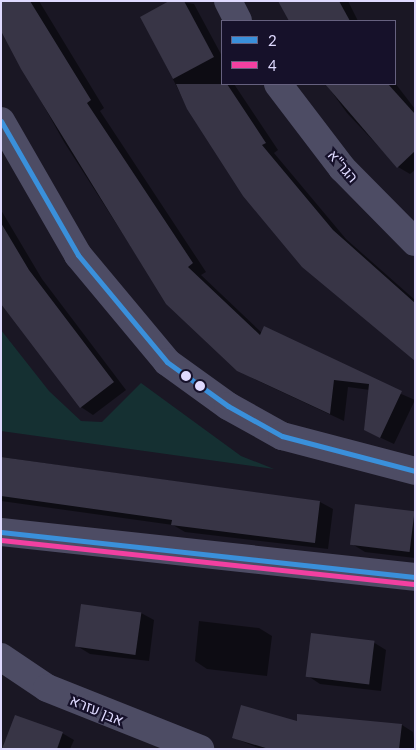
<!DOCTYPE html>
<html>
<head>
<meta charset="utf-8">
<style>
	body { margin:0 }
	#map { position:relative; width:416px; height:750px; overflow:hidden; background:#1a1724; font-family:Lato,Heebo,sans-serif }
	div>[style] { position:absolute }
	.green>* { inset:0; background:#153032 }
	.shadow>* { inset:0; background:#0007 }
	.building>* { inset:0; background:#383546; transform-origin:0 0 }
	.minor>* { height:28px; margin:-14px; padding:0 14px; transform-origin:14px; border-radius:14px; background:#4d4c64 }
	.bus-1>* { height:5px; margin:-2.5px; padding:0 2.5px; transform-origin:2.5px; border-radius:2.5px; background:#3a90db }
	.bus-2>* { height:5px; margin:-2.5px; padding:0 2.5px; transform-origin:2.5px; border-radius:2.5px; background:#f240a1 }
	.dots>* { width:14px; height:14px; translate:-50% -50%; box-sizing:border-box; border:2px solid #16112a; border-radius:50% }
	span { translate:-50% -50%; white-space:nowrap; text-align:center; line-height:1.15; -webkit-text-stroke:4.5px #16112a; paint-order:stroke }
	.street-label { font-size:15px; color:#dfdaff }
	.frame { position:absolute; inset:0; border:2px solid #dfdaff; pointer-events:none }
	.legend { position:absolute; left:221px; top:20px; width:175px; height:65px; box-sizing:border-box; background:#16112a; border:1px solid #66617f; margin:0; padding:6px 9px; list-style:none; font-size:15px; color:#dfdaff }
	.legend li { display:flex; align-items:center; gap:10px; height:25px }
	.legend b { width:25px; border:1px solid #66617f }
</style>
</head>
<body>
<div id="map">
	<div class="green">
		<div style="clip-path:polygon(1px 330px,49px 391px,81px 421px,102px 422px,141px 383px,241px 456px,274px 469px,1px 431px)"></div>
	</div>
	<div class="shadow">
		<div style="clip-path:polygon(1px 1px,39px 1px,104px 108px,100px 111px,206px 272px,201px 275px,262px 333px,415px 400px,394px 444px,379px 437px,370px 390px,348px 387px,344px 421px,252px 378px,167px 303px,64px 142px,1px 30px)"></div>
		<div style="clip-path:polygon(172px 1px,194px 4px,222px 56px,222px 84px,234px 84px,278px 150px,274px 153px,346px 239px,415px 300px,415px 359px,188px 109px,142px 18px)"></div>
		<div style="clip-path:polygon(279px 1px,348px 1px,358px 21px,290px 21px)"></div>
		<div style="clip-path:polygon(395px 83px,415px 109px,415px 170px,410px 174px,398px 167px,347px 113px,326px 84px)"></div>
		<div style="clip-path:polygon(1px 210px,42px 279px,126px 390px,93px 415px,81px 407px,1px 301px)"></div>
		<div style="clip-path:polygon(1px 457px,320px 502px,333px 509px,328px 549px,185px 532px,173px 525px,1px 501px)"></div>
		<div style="clip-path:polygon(415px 513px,415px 558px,365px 552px,352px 544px)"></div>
		<div style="clip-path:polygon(82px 606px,141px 613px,154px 620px,149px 661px,90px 654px,77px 646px)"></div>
		<div style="clip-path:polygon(199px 621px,259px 628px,272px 636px,267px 676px,207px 669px,195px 661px)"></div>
		<div style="clip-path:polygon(373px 642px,386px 650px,381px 691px,320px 684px,308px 676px)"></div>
		<div style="clip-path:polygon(298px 715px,402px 725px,413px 732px,415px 749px,261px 749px,234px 738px,298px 722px)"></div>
		<div style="clip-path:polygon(62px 733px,74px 740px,70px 749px,3px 749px)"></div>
	</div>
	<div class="building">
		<div style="clip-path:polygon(1px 1px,30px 1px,91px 100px,87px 103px,193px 263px,188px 267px,260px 335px,264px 326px,402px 391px,380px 438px,364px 430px,369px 384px,334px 380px,330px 414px,237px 371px,166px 304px,21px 69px,1px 31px)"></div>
		<div style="clip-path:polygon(169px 1px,184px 1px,214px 57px,173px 79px,140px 17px)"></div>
		<div style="clip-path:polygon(278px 1px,339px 1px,350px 21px,289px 21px)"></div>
		<div style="clip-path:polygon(176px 84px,227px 84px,266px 143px,262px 145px,333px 230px,415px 303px,415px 361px,302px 267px,243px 196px,187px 109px)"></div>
		<div style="clip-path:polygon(325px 84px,388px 84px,415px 114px,415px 151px,397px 168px)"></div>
		<div style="clip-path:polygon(1px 223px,29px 270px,114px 382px,80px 408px,1px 304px)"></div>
		<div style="clip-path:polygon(1px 457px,320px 501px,315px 543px,171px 525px,172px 520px,1px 496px)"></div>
		<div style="left:355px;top:504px;width:60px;height:41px;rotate:7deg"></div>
		<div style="left:81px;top:604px;width:61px;height:43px;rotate:8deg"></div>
		<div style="left:311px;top:633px;width:64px;height:44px;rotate:7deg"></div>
		<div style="clip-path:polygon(241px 705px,297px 721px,297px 714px,402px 724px,399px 749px,269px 749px,232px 738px)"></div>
		<div style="clip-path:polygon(15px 715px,63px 732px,57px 749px,2px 749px)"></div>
	</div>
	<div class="minor">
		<div style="left:228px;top:1px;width:22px;rotate:63deg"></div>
		<div style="left:278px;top:84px;width:106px;rotate:52.7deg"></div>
		<div style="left:342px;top:168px;width:104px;rotate:45.4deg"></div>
		<div style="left:1px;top:121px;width:155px;rotate:60.1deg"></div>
		<div style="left:78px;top:255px;width:139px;rotate:50.2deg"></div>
		<div style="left:167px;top:362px;width:75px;rotate:35.8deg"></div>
		<div style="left:228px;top:406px;width:62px;rotate:29.1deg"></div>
		<div style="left:282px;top:436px;width:138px;rotate:14.7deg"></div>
		<div style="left:1px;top:532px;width:416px;rotate:6.2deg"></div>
		<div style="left:1px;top:657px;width:55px;rotate:34deg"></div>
		<div style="left:47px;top:688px;width:165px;rotate:21.7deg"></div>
	</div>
	<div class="bus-1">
		<div style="left:1px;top:121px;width:155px;rotate:60.1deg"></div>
		<div style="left:78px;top:255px;width:139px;rotate:50.2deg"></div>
		<div style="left:167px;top:362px;width:75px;rotate:35.8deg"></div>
		<div style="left:228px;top:406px;width:62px;rotate:29.1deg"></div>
		<div style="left:282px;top:436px;width:138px;rotate:14.7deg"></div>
		<div style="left:1px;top:532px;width:416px;rotate:6.2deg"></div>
	</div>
	<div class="bus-2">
		<div style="left:1px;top:540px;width:415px;rotate:6.1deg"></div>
	</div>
	<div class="dots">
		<div style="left:186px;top:376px;background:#dfdaff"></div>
		<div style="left:200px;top:386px;background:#dfdaff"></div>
	</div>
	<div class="street-label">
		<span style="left:343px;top:166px;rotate:49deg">הגר"א</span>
		<span style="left:97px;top:710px;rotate:23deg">אבן עזרא</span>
	</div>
	<div class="frame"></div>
	<ul class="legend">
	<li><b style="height:6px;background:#3a90db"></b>2</li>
	<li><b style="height:6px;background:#f240a1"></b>4</li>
	</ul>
</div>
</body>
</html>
